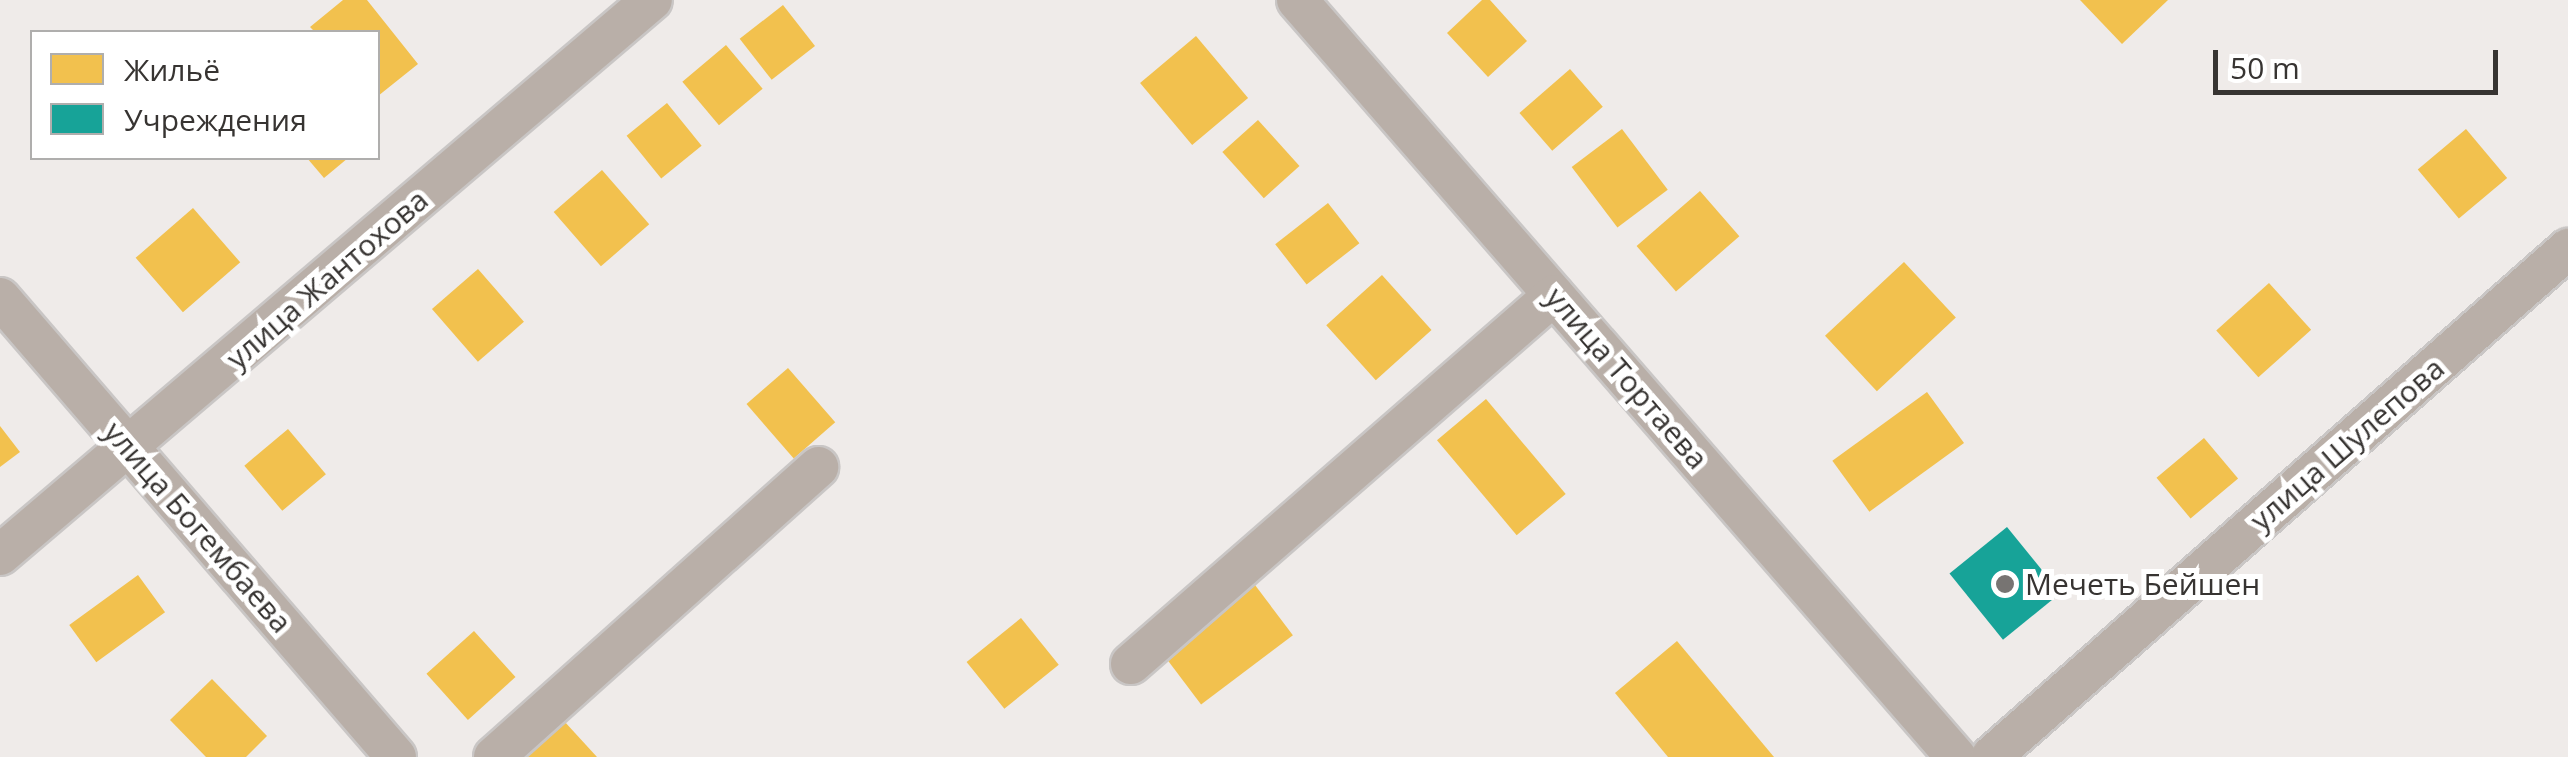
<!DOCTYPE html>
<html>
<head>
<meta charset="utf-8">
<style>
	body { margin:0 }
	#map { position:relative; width:2568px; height:757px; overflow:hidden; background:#efebe9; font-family:"Open Sans",sans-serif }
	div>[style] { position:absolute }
	.homes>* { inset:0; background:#f2c14e; transform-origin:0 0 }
	.public>* { inset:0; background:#17a398; transform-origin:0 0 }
	.roads { filter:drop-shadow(2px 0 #c9c6c5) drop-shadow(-2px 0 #c9c6c5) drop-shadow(0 2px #c9c6c5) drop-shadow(0 -2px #c9c6c5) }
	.minor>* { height:40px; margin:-20px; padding:0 20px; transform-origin:20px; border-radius:20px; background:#b9afa8 }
	.dots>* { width:28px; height:28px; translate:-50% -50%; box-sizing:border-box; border:5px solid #fff; border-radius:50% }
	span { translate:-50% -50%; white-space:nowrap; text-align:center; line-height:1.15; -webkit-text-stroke:10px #fff; paint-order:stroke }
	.street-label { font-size:30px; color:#373432 }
	.poi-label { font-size:30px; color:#373432 }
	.left { translate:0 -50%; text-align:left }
	.legend { position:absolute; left:30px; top:30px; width:350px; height:130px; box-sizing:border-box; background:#fff; border:2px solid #afaead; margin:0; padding:12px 18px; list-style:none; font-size:30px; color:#373432 }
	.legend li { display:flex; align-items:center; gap:20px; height:50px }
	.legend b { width:50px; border:2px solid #afaead }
	.scale { position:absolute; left:2213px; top:50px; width:285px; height:45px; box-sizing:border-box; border:5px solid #373432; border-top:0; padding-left:12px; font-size:30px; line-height:35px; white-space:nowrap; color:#373432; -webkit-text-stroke:8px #fff; paint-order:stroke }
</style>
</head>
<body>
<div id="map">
	<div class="homes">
		<div style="clip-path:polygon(343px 0,367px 0,418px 64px,378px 96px,378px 32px,315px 32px,310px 27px)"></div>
		<div style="clip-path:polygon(1482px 0,1490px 0,1527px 41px,1488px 77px,1447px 33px)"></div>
		<div style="clip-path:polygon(2080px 0,2168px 0,2122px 44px)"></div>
		<div style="left:783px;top:5px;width:52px;height:55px;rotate:52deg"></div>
		<div style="left:1196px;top:36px;width:81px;height:73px;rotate:50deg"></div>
		<div style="left:726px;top:45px;width:57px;height:57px;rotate:50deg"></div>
		<div style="left:1570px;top:69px;width:50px;height:67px;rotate:49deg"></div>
		<div style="left:667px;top:103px;width:55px;height:52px;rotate:51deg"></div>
		<div style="left:1258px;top:120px;width:62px;height:48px;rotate:48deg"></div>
		<div style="left:1622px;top:129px;width:76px;height:63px;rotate:53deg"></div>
		<div style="left:2466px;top:129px;width:64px;height:63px;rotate:50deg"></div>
		<div style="clip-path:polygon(307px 158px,348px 158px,324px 178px)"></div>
		<div style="left:602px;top:170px;width:72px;height:64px;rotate:49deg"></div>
		<div style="left:1700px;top:191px;width:60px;height:84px;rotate:49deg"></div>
		<div style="left:1328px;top:203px;width:51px;height:67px;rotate:52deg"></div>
		<div style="left:193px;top:208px;width:72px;height:76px;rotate:49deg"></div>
		<div style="left:1904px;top:262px;width:76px;height:108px;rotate:47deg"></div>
		<div style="left:478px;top:269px;width:70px;height:61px;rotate:49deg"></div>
		<div style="left:1382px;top:275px;width:74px;height:75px;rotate:48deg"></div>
		<div style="left:2269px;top:283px;width:63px;height:71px;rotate:48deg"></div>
		<div style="left:788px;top:368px;width:72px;height:55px;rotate:49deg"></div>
		<div style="left:1927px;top:392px;width:63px;height:117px;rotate:54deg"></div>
		<div style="left:1486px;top:399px;width:124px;height:64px;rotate:50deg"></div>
		<div style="clip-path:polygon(0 426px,20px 452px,0 467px)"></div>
		<div style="left:288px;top:429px;width:59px;height:57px;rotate:50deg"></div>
		<div style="left:2204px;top:438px;width:53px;height:62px;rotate:50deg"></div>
		<div style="left:138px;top:575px;width:46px;height:85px;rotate:54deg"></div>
		<div style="left:1255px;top:585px;width:63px;height:115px;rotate:53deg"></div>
		<div style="left:1021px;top:618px;width:60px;height:70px;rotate:51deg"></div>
		<div style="left:474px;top:631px;width:62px;height:64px;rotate:48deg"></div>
		<div style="clip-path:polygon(1677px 641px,1774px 757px,1668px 757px,1615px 693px)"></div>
		<div style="clip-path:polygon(212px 679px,267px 736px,246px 757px,206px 757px,170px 720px)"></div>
		<div style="clip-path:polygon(564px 721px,597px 757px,525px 757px)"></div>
	</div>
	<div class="public">
		<div style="left:2007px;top:527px;width:85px;height:74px;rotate:51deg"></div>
	</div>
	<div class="roads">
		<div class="minor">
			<div style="left:1297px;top:0;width:1004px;rotate:48.96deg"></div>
			<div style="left:0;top:298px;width:606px;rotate:49.21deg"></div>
			<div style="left:0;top:555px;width:856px;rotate:-40.41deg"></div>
			<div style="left:1131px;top:664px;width:561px;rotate:-41.1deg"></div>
			<div style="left:494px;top:757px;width:435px;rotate:-41.8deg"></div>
			<div style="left:1991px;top:757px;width:769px;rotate:-41.36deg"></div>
		</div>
	</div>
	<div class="dots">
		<div style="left:2005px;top:584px;background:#777472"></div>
	</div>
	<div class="street-label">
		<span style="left:327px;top:279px;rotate:-41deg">улица Жантохова</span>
		<span style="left:1627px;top:378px;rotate:49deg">улица Тортаева</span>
		<span style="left:2347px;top:444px;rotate:-41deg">улица Шулепова</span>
		<span style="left:198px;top:527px;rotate:49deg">улица Богембаева</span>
	</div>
	<div class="poi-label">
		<span class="left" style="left:2025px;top:584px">Мечеть Бейшен</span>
	</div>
	<ul class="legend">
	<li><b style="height:28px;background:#f2c14e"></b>Жильё</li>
	<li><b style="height:28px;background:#17a398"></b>Учреждения</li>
	</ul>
	<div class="scale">50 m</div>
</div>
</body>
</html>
